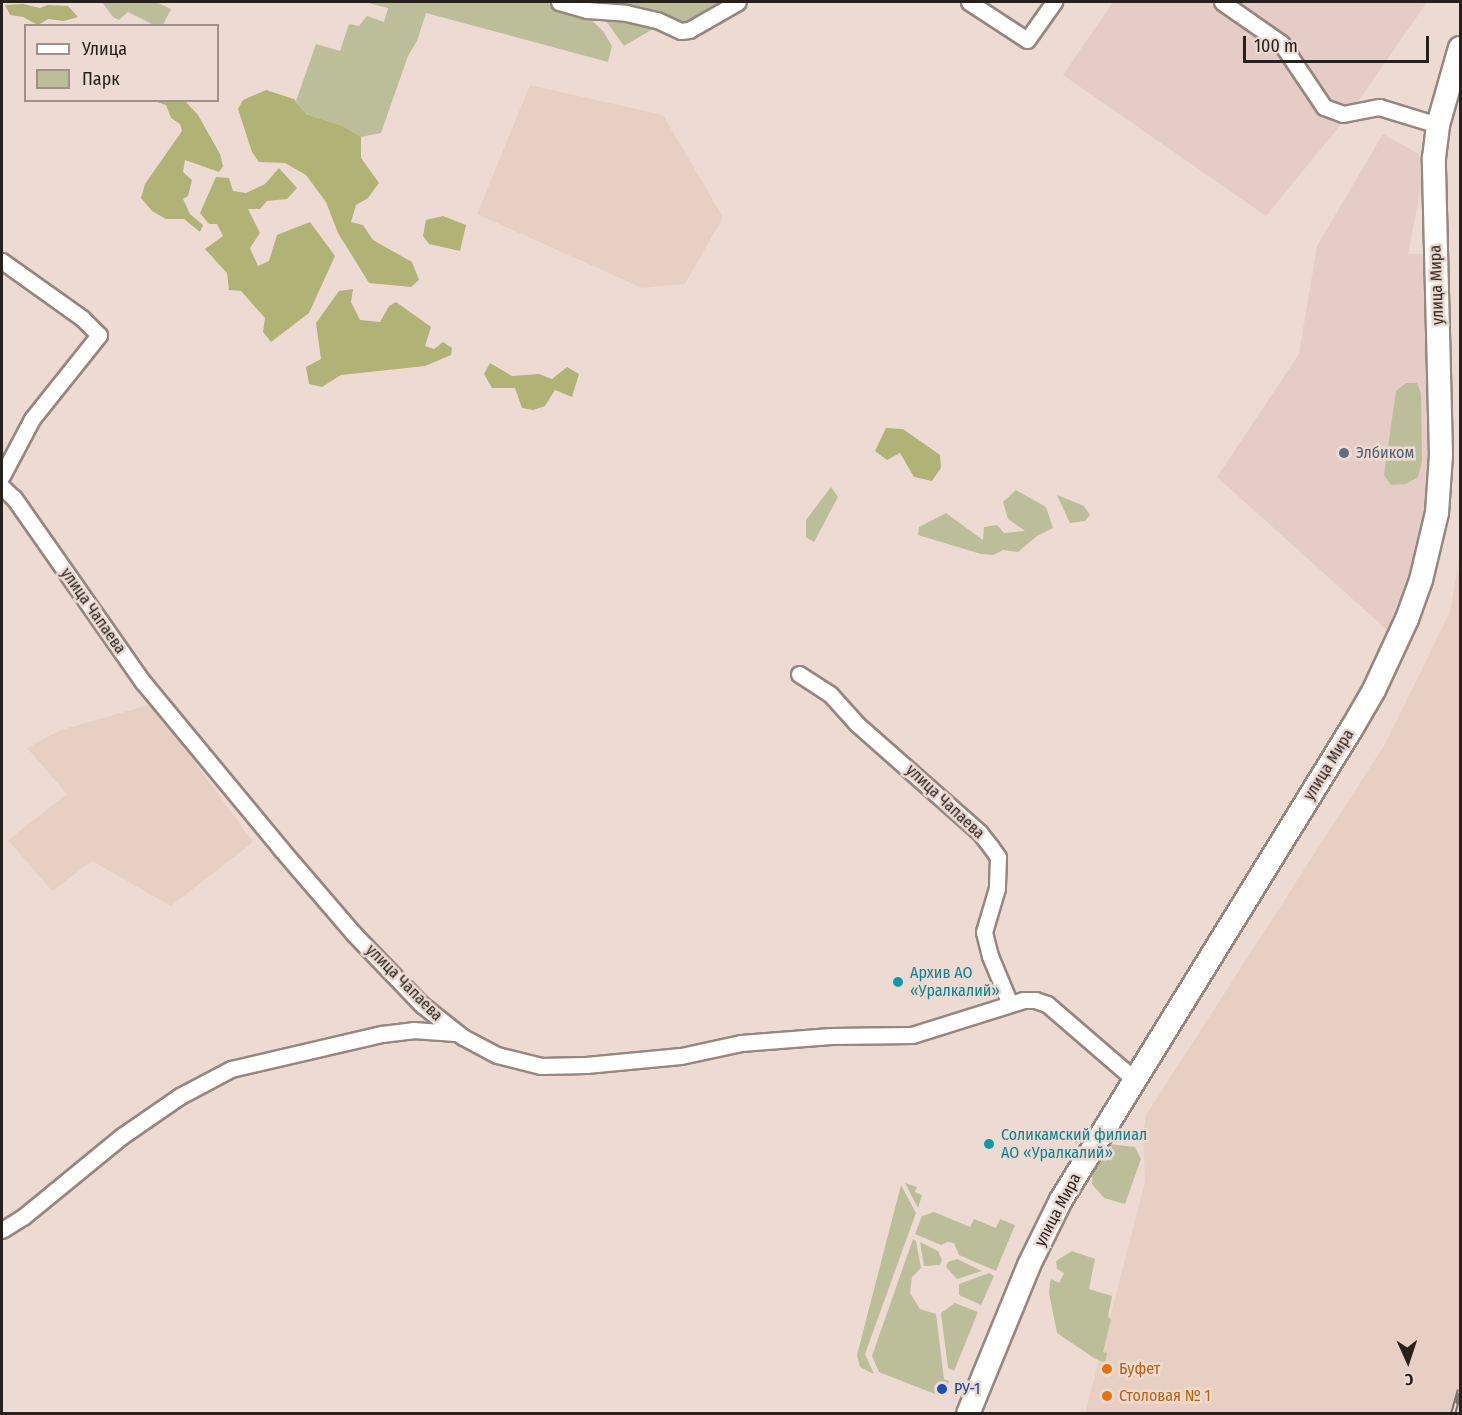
<!DOCTYPE html>
<html>
<head>
<meta charset="utf-8">
<style>
	body { margin:0 }
	#map { position:relative; width:1462px; height:1415px; overflow:hidden; background:#eddbd3; font-family:"Fira Sans Condensed",sans-serif }
	div>[style] { position:absolute }
	.commercial>* { inset:0; background:#e5ccc6 }
	.built>* { inset:0; background:#e8cfc3 }
	.green>* { inset:0; background:#bbbe99 }
	.forest>* { inset:0; background:#b0b375 }
	.roads { filter:drop-shadow(2px 0 #96877f) drop-shadow(-2px 0 #96877f) drop-shadow(0 2px #96877f) drop-shadow(0 -2px #96877f) }
	.minor>* { height:15px; margin:-7.5px; padding:0 7.5px; transform-origin:7.5px; border-radius:7.5px; background:#fff }
	.highway>* { height:22px; margin:-11px; padding:0 11px; transform-origin:11px; border-radius:11px; background:#fff }
	.rail>* { height:6px; margin-top:-3px; transform-origin:0; background:repeating-linear-gradient(90deg,#eddbd3 0 11px,#796e69 0 22px); box-sizing:border-box; border-block:2px solid #796e69 }
	.dots>* { width:16px; height:16px; translate:-50% -50%; box-sizing:border-box; border:3px solid #eddbd3; border-radius:50% }
	span { translate:-50% -50%; white-space:nowrap; text-align:center; line-height:1.15; -webkit-text-stroke:5px #eddbd3; paint-order:stroke }
	.street-label { font-size:16px; color:#27211e }
	.service-label { font-size:16px; color:#4e5e75 }
	.left { translate:0 -50%; text-align:left }
	.culture-label { font-size:16px; color:#0d838f }
	.food-label { font-size:16px; color:#c56008 }
	.transit-label { font-size:16px; color:#164399 }
	.frame { position:absolute; inset:0; border:3px solid #27211e; pointer-events:none }
	.legend { position:absolute; left:24px; top:24px; width:195px; height:78px; box-sizing:border-box; background:#eddbd3; border:2px solid #9e918b; margin:0; padding:8px 10px; list-style:none; font-size:18px; color:#27211e }
	.legend li { display:flex; align-items:center; gap:12px; height:30px }
	.legend b { width:30px; border:2px solid #9e918b }
	.north { position:absolute; left:1378px; top:1331px; width:60px; height:60px; -webkit-text-stroke:4px #eddbd3; paint-order:stroke; rotate:177deg; font-size:16px; font-weight:700; line-height:24px; text-align:center; color:#27211e }
	.north::after { content:''; display:block; margin:auto; width:21px; height:27px; background:#27211e; clip-path:polygon(50% 0,100% 100%,50% 72%,0 100%) }
	.scale { position:absolute; left:1243px; top:36px; width:186px; height:27px; box-sizing:border-box; border:3px solid #27211e; border-top:0; padding-left:8px; font-size:18px; line-height:21px; white-space:nowrap; color:#27211e; -webkit-text-stroke:4px #eddbd3; paint-order:stroke }
</style>
</head>
<body>
<div id="map">
	<div class="commercial">
		<div style="clip-path:polygon(1113px 2px,1427px 2px,1348px 116px,1266px 216px,1063px 75px)"></div>
		<div style="clip-path:polygon(1383px 134px,1419px 154px,1423px 177px,1408px 254px,1428px 254px,1436px 467px,1421px 537px,1388px 631px,1217px 477px,1299px 354px,1317px 246px)"></div>
	</div>
	<div class="built">
		<div style="clip-path:polygon(530px 85px,663px 115px,723px 217px,685px 284px,642px 288px,477px 214px)"></div>
		<div style="clip-path:polygon(1460px 555px,1460px 1413px,1085px 1414px,1145px 1182px,1143px 1134px,1146px 1115px,1385px 744px,1450px 612px)"></div>
		<div style="clip-path:polygon(152px 704px,253px 842px,171px 906px,92px 861px,52px 891px,8px 840px,67px 794px,27px 748px,61px 730px)"></div>
	</div>
	<div class="green">
		<div style="clip-path:polygon(102px 2px,156px 2px,171px 9px,163px 25px,154px 25px,128px 12px,119px 20px,113px 17px)"></div>
		<div style="clip-path:polygon(365px 2px,544px 2px,585px 14px,603px 31px,612px 46px,608px 62px,426px 13px,417px 41px,408px 56px,381px 133px,361px 137px,343px 126px,306px 114px,296px 101px,316px 44px,340px 51px,349px 24px,359px 26px,367px 16px,384px 22px,388px 8px)"></div>
		<div style="clip-path:polygon(572px 2px,722px 2px,693px 22px,677px 24px)"></div>
		<div style="clip-path:polygon(614px 16px,658px 26px,624px 46px,603px 17px)"></div>
		<div style="clip-path:polygon(1406px 383px,1417px 383px,1421px 394px,1422px 461px,1418px 477px,1406px 484px,1391px 485px,1384px 475px,1396px 391px)"></div>
		<div style="clip-path:polygon(831px 487px,838px 497px,814px 542px,806px 537px,806px 520px)"></div>
		<div style="clip-path:polygon(1016px 490px,1046px 507px,1053px 528px,1037px 536px,1018px 552px,1003px 550px,993px 555px,981px 554px,918px 535px,919px 527px,946px 513px,983px 540px,984px 527px,997px 525px,1004px 533px,1025px 531px,1008px 519px,1003px 502px)"></div>
		<div style="clip-path:polygon(1057px 495px,1084px 506px,1090px 515px,1085px 521px,1070px 523px)"></div>
		<div style="clip-path:polygon(1109px 1144px,1135px 1147px,1141px 1159px,1125px 1204px,1104px 1198px,1092px 1184px,1093px 1166px)"></div>
		<div style="clip-path:polygon(905px 1183px,917px 1187px,915px 1192px,922px 1195px,918px 1208px)"></div>
		<div style="clip-path:polygon(901px 1185px,916px 1213px,865px 1354px,874px 1374px,860px 1367px,857px 1355px)"></div>
		<div style="clip-path:polygon(934px 1212px,970px 1227px,974px 1219px,996px 1228px,1000px 1219px,1015px 1225px,996px 1271px,959px 1255px,954px 1243px,947px 1242px,941px 1245px,915px 1234px,922px 1216px)"></div>
		<div style="clip-path:polygon(913px 1239px,916px 1241px,921px 1268px,912px 1277px,910px 1293px,920px 1309px,936px 1314px,944px 1379px,949px 1381px,948px 1385px,940px 1382px,935px 1394px,879px 1372px,872px 1356px)"></div>
		<div style="clip-path:polygon(920px 1242px,938px 1251px,942px 1260px,940px 1265px,924px 1266px)"></div>
		<div style="clip-path:polygon(1072px 1251px,1095px 1259px,1089px 1289px,1112px 1296px,1108px 1317px,1111px 1319px,1103px 1352px,1107px 1353px,1105px 1363px,1094px 1358px,1057px 1333px,1049px 1293px,1050px 1282px,1051px 1279px,1059px 1283px,1064px 1273px,1057px 1269px,1056px 1261px)"></div>
		<div style="clip-path:polygon(957px 1259px,982px 1271px,957px 1279px,946px 1267px,948px 1262px)"></div>
		<div style="clip-path:polygon(989px 1273px,994px 1276px,981px 1305px,959px 1295px,959px 1284px)"></div>
		<div style="clip-path:polygon(955px 1303px,978px 1312px,954px 1371px,948px 1368px,941px 1313px)"></div>
	</div>
	<div class="forest">
		<div style="clip-path:polygon(23px 4px,40px 8px,48px 5px,68px 6px,78px 17px,64px 21px,48px 19px,38px 25px,23px 17px,10px 15px,5px 5px)"></div>
		<div style="clip-path:polygon(266px 90px,294px 99px,306px 114px,343px 126px,361px 137px,361px 158px,379px 183px,368px 198px,356px 205px,351px 222px,363px 225px,373px 240px,412px 262px,419px 280px,411px 287px,369px 283px,338px 233px,326px 202px,306px 175px,285px 163px,259px 162px,252px 152px,238px 109px,243px 100px)"></div>
		<div style="clip-path:polygon(154px 101px,185px 101px,198px 115px,220px 154px,223px 166px,219px 172px,185px 160px,183px 172px,192px 180px,188px 196px,183px 199px,190px 214px,203px 225px,200px 232px,184px 219px,166px 219px,152px 211px,141px 198px,145px 184px,182px 131px,180px 124px,171px 118px,166px 105px)"></div>
		<div style="clip-path:polygon(279px 168px,297px 188px,287px 199px,267px 201px,260px 209px,248px 209px,260px 233px,250px 248px,258px 266px,269px 261px,277px 235px,310px 222px,335px 256px,309px 313px,271px 342px,263px 332px,265px 318px,241px 291px,229px 290px,227px 273px,205px 249px,223px 236px,217px 224px,209px 224px,200px 213px,216px 177px,229px 178px,233px 191px,246px 193px,265px 184px)"></div>
		<div style="clip-path:polygon(443px 216px,466px 225px,460px 251px,429px 244px,423px 236px,426px 220px)"></div>
		<div style="clip-path:polygon(353px 289px,351px 302px,360px 320px,380px 322px,389px 306px,396px 302px,431px 327px,425px 346px,434px 349px,443px 342px,452px 348px,451px 355px,425px 366px,341px 375px,322px 387px,309px 384px,306px 367px,321px 359px,316px 323px,339px 291px)"></div>
		<div style="clip-path:polygon(490px 363px,512px 376px,539px 374px,552px 379px,567px 367px,579px 374px,572px 397px,555px 390px,545px 406px,533px 410px,522px 408px,515px 388px,492px 388px,484px 374px)"></div>
		<div style="clip-path:polygon(886px 428px,903px 429px,940px 455px,941px 468px,932px 481px,914px 477px,900px 453px,887px 460px,875px 451px)"></div>
	</div>
	<div class="roads">
		<div class="minor">
			<div style="left:559px;top:2px;width:29px;rotate:16deg"></div>
			<div style="left:587px;top:10px;width:39px;rotate:4deg"></div>
			<div style="left:626px;top:13px;width:32px;rotate:13deg"></div>
			<div style="left:657px;top:20px;width:26px;rotate:25deg"></div>
			<div style="left:681px;top:31px;width:8px;rotate:-7deg"></div>
			<div style="left:689px;top:30px;width:56px;rotate:-29.7deg"></div>
			<div style="left:969px;top:2px;width:69px;rotate:33.2deg"></div>
			<div style="left:1027px;top:40px;width:47px;rotate:-54.6deg"></div>
			<div style="left:1222px;top:2px;width:72px;rotate:34.8deg"></div>
			<div style="left:1281px;top:43px;width:77px;rotate:56.1deg"></div>
			<div style="left:1324px;top:107px;width:20px;rotate:20deg"></div>
			<div style="left:1343px;top:114px;width:37px;rotate:-11deg"></div>
			<div style="left:1379px;top:107px;width:62px;rotate:17deg"></div>
			<div style="left:2px;top:261px;width:98px;rotate:35.5deg"></div>
			<div style="left:82px;top:318px;width:24px;rotate:45deg"></div>
			<div style="left:99px;top:335px;width:107px;rotate:128.6deg"></div>
			<div style="left:32px;top:419px;width:64px;rotate:117.8deg"></div>
			<div style="left:2px;top:487px;width:16px;rotate:43deg"></div>
			<div style="left:14px;top:498px;width:225px;rotate:55deg"></div>
			<div style="left:143px;top:682px;width:217px;rotate:50.4deg"></div>
			<div style="left:281px;top:849px;width:111px;rotate:49.4deg"></div>
			<div style="left:353px;top:933px;width:98px;rotate:46.2deg"></div>
			<div style="left:421px;top:1004px;width:53px;rotate:38.2deg"></div>
			<div style="left:463px;top:1037px;width:38px;rotate:28deg"></div>
			<div style="left:497px;top:1055px;width:45px;rotate:14deg"></div>
			<div style="left:541px;top:1066px;width:45px;rotate:-1.3deg"></div>
			<div style="left:586px;top:1065px;width:95px;rotate:-5.4deg"></div>
			<div style="left:681px;top:1056px;width:61px;rotate:-12.2deg"></div>
			<div style="left:741px;top:1043px;width:90px;rotate:-4.4deg"></div>
			<div style="left:831px;top:1036px;width:81px;rotate:-0.7deg"></div>
			<div style="left:912px;top:1035px;width:117px;rotate:-17.4deg"></div>
			<div style="left:1024px;top:1000px;width:11px"></div>
			<div style="left:1035px;top:1000px;width:13px;rotate:18deg"></div>
			<div style="left:1047px;top:1004px;width:116px;rotate:40.8deg"></div>
			<div style="left:799px;top:674px;width:37px;rotate:33deg"></div>
			<div style="left:830px;top:694px;width:40px;rotate:48deg"></div>
			<div style="left:857px;top:724px;width:164px;rotate:41.5deg"></div>
			<div style="left:980px;top:833px;width:18px;rotate:52deg"></div>
			<div style="left:991px;top:847px;width:12px;rotate:55deg"></div>
			<div style="left:998px;top:857px;width:31px;rotate:92deg"></div>
			<div style="left:997px;top:888px;width:46px;rotate:106.5deg"></div>
			<div style="left:984px;top:932px;width:25px;rotate:76deg"></div>
			<div style="left:990px;top:956px;width:52px;rotate:67.4deg"></div>
			<div style="left:2px;top:1230px;width:25px;rotate:-32deg"></div>
			<div style="left:23px;top:1217px;width:128px;rotate:-39.3deg"></div>
			<div style="left:122px;top:1136px;width:70px;rotate:-34.6deg"></div>
			<div style="left:180px;top:1096px;width:58px;rotate:-27.9deg"></div>
			<div style="left:231px;top:1069px;width:155px;rotate:-13.1deg"></div>
			<div style="left:382px;top:1034px;width:31px;rotate:-7deg"></div>
			<div style="left:413px;top:1030px;width:42px;rotate:4.1deg"></div>
		</div>
		<div class="highway">
			<div style="left:968px;top:1414px;width:161px;rotate:-67.7deg"></div>
			<div style="left:1029px;top:1265px;width:72px;rotate:-63.8deg"></div>
			<div style="left:1061px;top:1200px;width:554px;rotate:-58.35deg"></div>
			<div style="left:1352px;top:728px;width:44px;rotate:-59.9deg"></div>
			<div style="left:1374px;top:690px;width:78px;rotate:-65.1deg"></div>
			<div style="left:1407px;top:619px;width:41px;rotate:-70.3deg"></div>
			<div style="left:1421px;top:580px;width:69px;rotate:-76.6deg"></div>
			<div style="left:1437px;top:513px;width:58px;rotate:-86.1deg"></div>
			<div style="left:1441px;top:455px;width:297px;rotate:-91.4deg"></div>
			<div style="left:1434px;top:158px;width:33px;rotate:-83deg"></div>
			<div style="left:1438px;top:125px;width:80px;rotate:-74.1deg"></div>
		</div>
	</div>
	<div class="rail">
		<div style="left:1453px;top:1414px;width:25px;rotate:-74deg"></div>
	</div>
	<div class="dots">
		<div style="left:1344px;top:453px;background:#5c6f8a"></div>
		<div style="left:898px;top:982px;background:#0f9aa8"></div>
		<div style="left:989px;top:1144px;background:#0f9aa8"></div>
		<div style="left:1107px;top:1369px;background:#e8710a"></div>
		<div style="left:942px;top:1389px;background:#1a4fb4"></div>
		<div style="left:1107px;top:1396px;background:#e8710a"></div>
	</div>
	<div class="street-label">
		<span style="left:1437px;top:285px;rotate:-92deg">улица Мира</span>
		<span style="left:93px;top:611px;rotate:55deg">улица Чапаева</span>
		<span style="left:1329px;top:765px;rotate:-58deg">улица Мира</span>
		<span style="left:945px;top:802px;rotate:43deg">улица Чапаева</span>
		<span style="left:404px;top:983px;rotate:45deg">улица Чапаева</span>
		<span style="left:1058px;top:1210px;rotate:-62deg">улица Мира</span>
	</div>
	<div class="service-label">
		<span class="left" style="left:1356px;top:453px">Элбиком</span>
	</div>
	<div class="culture-label">
		<span class="left" style="left:910px;top:982px">Архив АО<br>«Уралкалий»</span>
		<span class="left" style="left:1001px;top:1144px">Соликамский филиал<br>АО «Уралкалий»</span>
	</div>
	<div class="food-label">
		<span class="left" style="left:1119px;top:1369px">Буфет</span>
		<span class="left" style="left:1119px;top:1396px">Столовая № 1</span>
	</div>
	<div class="transit-label">
		<span class="left" style="left:954px;top:1389px">РУ-1</span>
	</div>
	<div class="frame"></div>
	<ul class="legend">
	<li><b style="height:8px;background:#fff"></b>Улица</li>
	<li><b style="height:16px;background:#bbbe99"></b>Парк</li>
	</ul>
	<div class="north">С</div>
	<div class="scale">100 m</div>
</div>
</body>
</html>
